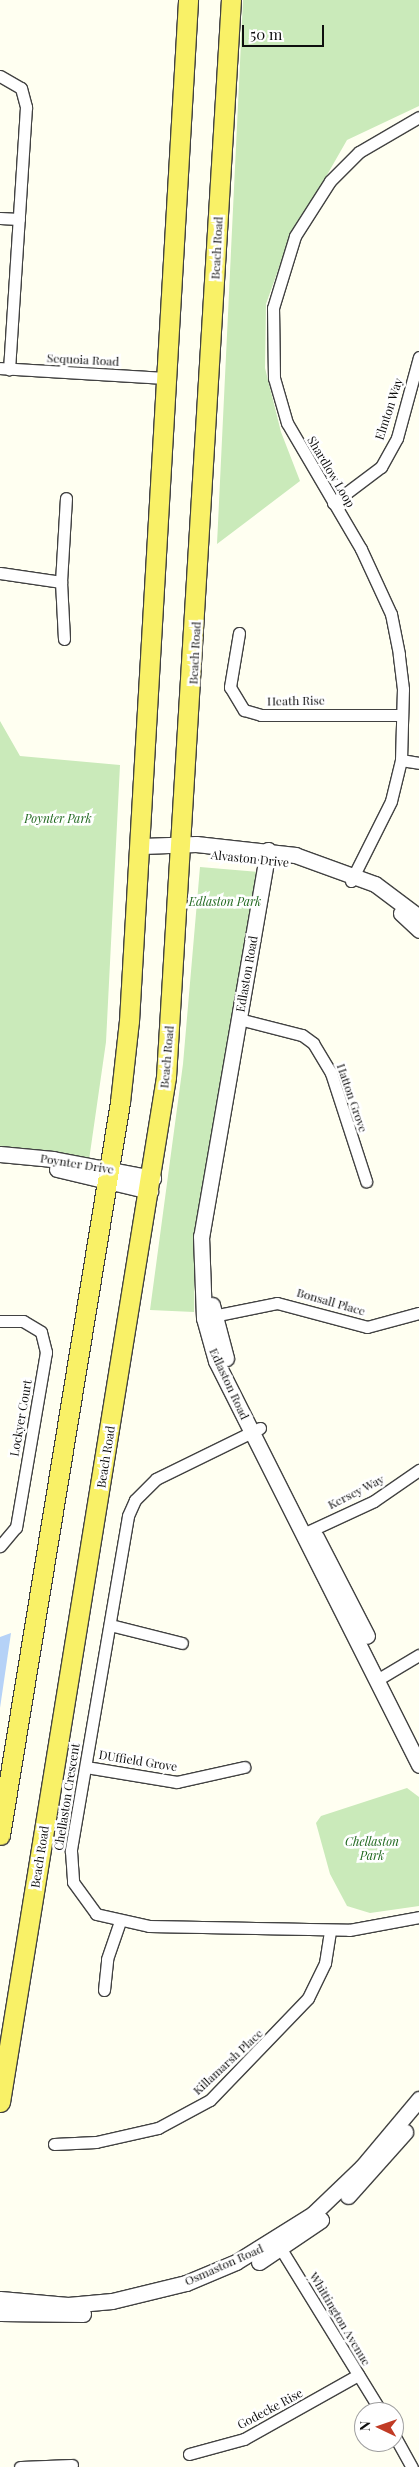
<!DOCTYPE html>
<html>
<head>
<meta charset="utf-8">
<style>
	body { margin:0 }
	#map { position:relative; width:419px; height:2467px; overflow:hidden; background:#fffff1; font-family:"Playfair Display",serif }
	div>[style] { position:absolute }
	.green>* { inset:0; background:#caeaba }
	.water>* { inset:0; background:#b5d2f7 }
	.roads { filter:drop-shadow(1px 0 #424242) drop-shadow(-1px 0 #424242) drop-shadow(0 1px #424242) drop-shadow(0 -1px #424242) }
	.minor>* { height:11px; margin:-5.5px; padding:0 5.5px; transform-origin:5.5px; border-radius:5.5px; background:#fff }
	.tertiary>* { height:15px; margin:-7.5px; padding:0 7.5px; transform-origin:7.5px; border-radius:7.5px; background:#fff }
	.primary>* { height:19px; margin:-9.5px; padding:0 9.5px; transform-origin:9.5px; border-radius:9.5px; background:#f9f167 }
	span { translate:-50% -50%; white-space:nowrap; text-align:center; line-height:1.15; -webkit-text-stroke:5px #fff; paint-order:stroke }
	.street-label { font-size:12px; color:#0f0f0f }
	.park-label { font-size:12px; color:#1f681e; font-style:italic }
	.north { position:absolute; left:354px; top:2402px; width:50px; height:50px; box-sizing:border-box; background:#fff; border:1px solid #9f9f9f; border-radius:50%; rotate:273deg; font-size:14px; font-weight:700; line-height:20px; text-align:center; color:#0f0f0f }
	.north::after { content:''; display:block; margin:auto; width:18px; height:22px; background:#c13b25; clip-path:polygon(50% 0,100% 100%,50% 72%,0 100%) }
	.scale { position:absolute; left:242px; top:25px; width:82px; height:22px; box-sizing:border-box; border:2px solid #0f0f0f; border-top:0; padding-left:6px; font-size:15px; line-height:18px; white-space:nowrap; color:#0f0f0f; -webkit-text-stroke:4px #fff; paint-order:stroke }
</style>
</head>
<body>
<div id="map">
	<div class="green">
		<div style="clip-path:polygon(243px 0,419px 0,419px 106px,347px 140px,287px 245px,266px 304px,265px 368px,281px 432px,300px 481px,217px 544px)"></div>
		<div style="clip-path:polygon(0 721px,20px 756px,120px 765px,106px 1042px,89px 1160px,0 1146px)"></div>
		<div style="clip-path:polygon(200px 867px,259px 872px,195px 1249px,194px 1312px,150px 1310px,183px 1064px)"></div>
		<div style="clip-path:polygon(407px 1788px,419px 1797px,419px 1906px,370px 1913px,347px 1906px,330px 1874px,316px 1823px,321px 1816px)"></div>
	</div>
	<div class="water">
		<div style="clip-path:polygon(11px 1633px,0 1708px,0 1637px)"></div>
	</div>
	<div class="roads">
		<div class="minor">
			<div style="left:0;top:76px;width:24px;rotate:30deg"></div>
			<div style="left:21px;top:88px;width:20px;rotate:75deg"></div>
			<div style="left:26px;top:107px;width:263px;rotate:93.7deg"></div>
			<div style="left:0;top:218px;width:19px;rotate:3deg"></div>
			<div style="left:0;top:368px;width:164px;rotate:3.5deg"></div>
			<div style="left:333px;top:503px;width:60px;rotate:-36.9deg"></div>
			<div style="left:381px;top:467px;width:33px;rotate:-61deg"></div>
			<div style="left:397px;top:438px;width:84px;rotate:-74.8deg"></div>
			<div style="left:0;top:573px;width:62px;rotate:8.4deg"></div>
			<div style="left:239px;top:633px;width:55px;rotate:99.5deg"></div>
			<div style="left:230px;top:687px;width:27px;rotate:59deg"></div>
			<div style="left:244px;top:710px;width:18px;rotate:16deg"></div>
			<div style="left:261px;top:715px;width:141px"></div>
			<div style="left:64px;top:639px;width:57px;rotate:-93deg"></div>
			<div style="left:61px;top:582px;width:84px;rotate:-86.6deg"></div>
			<div style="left:401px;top:760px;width:18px;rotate:9deg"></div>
			<div style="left:351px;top:881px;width:89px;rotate:-63.4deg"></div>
			<div style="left:391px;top:801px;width:42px;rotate:-76.3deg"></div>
			<div style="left:401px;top:760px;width:71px;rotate:-88.4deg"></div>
			<div style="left:403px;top:689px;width:35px;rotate:-97deg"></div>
			<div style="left:399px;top:654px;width:41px;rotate:-101.3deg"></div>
			<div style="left:391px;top:614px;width:72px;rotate:-114.8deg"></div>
			<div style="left:361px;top:549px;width:146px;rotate:-120.4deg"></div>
			<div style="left:287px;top:423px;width:47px;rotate:-106.1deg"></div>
			<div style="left:274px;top:378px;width:70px;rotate:-90.8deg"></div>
			<div style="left:273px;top:308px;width:75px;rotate:-73deg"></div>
			<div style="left:295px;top:236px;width:65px;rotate:-57.5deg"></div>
			<div style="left:330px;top:181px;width:41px;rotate:-45deg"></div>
			<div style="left:359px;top:152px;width:69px;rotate:-30.3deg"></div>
			<div style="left:239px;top:1019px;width:65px;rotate:14.3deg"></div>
			<div style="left:302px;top:1035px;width:14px;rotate:36deg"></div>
			<div style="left:313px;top:1043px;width:35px;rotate:59deg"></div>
			<div style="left:331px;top:1073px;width:114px;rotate:72deg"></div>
			<div style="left:208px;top:1317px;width:70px;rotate:-11.5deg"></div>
			<div style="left:277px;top:1303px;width:93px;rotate:14.9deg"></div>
			<div style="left:367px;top:1327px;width:54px;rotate:-15.1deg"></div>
			<div style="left:0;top:1321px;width:23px"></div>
			<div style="left:23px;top:1321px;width:21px;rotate:31deg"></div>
			<div style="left:41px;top:1332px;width:21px;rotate:76deg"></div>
			<div style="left:46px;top:1352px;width:178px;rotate:99.7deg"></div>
			<div style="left:16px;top:1527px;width:25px;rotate:130deg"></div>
			<div style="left:260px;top:1428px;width:116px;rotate:153.9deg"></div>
			<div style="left:156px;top:1479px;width:30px;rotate:135deg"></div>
			<div style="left:135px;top:1500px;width:17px;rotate:114deg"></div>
			<div style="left:128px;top:1516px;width:340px;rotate:99.7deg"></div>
			<div style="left:71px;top:1851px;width:31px;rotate:86deg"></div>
			<div style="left:73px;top:1882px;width:39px;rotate:54deg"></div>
			<div style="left:96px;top:1914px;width:54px;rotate:12.8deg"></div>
			<div style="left:149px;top:1926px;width:200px;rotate:1.1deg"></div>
			<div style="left:349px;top:1930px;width:71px;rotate:-10.5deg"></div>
			<div style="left:303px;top:1534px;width:78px;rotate:-24.9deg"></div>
			<div style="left:374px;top:1501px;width:55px;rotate:-34.6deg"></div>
			<div style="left:110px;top:1625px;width:74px;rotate:14deg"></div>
			<div style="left:377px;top:1680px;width:49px;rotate:-30.8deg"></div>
			<div style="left:86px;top:1767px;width:92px;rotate:9.4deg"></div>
			<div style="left:177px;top:1782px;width:69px;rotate:-12.6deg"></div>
			<div style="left:104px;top:1990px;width:31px;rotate:-84deg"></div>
			<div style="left:107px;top:1959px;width:39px;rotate:-71deg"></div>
			<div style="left:54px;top:2144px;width:42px;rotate:-2.7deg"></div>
			<div style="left:96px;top:2142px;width:64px;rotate:-12.7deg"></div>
			<div style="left:158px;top:2128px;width:59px;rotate:-28.3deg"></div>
			<div style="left:210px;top:2100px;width:141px;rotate:-46.1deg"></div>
			<div style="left:308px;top:1998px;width:39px;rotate:-64deg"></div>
			<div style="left:325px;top:1963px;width:33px;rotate:-81deg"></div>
			<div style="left:276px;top:2241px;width:201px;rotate:58.4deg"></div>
			<div style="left:394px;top:2435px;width:37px;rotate:61deg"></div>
			<div style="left:189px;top:2454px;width:57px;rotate:-15.3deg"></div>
			<div style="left:244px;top:2439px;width:131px;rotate:-29.3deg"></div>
			<div style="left:20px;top:2467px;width:52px;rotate:-2.2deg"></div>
		</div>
		<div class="tertiary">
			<div style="left:142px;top:846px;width:54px;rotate:-2.1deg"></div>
			<div style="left:196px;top:844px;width:100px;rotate:6.3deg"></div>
			<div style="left:295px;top:855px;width:85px;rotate:19.9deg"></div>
			<div style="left:375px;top:884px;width:55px;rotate:36.9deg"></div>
			<div style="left:268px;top:850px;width:392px;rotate:99.8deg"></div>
			<div style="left:201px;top:1236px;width:82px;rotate:87.9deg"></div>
			<div style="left:204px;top:1318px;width:45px;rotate:74.4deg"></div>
			<div style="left:216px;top:1361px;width:452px;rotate:63.3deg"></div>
			<div style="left:401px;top:913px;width:25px;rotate:43deg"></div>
			<div style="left:0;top:1154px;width:53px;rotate:5.4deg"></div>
			<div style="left:53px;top:1159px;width:102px;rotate:10.8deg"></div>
			<div style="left:57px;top:1169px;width:96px;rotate:13.3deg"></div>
			<div style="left:212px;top:1305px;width:55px;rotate:75.2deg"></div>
			<div style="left:316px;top:1537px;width:111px;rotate:62.7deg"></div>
			<div style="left:348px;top:2196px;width:86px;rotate:-48.3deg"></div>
			<div style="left:259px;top:2262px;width:75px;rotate:-34.1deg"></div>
			<div style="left:0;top:2299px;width:68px;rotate:5deg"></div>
			<div style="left:68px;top:2305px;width:44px;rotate:-5.2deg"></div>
			<div style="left:112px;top:2301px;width:76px;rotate:-13.7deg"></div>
			<div style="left:186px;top:2283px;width:54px;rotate:-22.8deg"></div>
			<div style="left:236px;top:2262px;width:91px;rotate:-31.9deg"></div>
			<div style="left:313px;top:2214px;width:68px;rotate:-43.8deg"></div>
			<div style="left:362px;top:2167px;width:89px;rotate:-50deg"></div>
			<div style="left:0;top:2313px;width:83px;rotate:0.7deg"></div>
		</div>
		<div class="primary">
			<div style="left:0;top:1835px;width:743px;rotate:-80.7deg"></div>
			<div style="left:120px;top:1102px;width:81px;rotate:-83.7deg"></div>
			<div style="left:129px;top:1021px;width:1023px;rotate:-86.69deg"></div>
			<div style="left:0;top:2102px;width:1038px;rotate:-80.8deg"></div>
			<div style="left:166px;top:1077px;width:1079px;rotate:-86.55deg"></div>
		</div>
	</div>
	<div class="street-label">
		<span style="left:217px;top:248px;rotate:-87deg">Beach Road</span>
		<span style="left:83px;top:360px;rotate:3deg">Sequoia Road</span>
		<span style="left:389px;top:409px;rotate:-72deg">Elmton Way</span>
		<span style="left:331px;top:472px;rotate:59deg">Shardlow Loop</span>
		<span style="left:195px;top:653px;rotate:-87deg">Beach Road</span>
		<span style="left:296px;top:701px;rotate:-1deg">Heath Rise</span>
		<span style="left:250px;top:859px;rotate:6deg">Alvaston Drive</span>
		<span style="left:247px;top:974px;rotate:-80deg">Edlaston Road</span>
		<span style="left:167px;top:1057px;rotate:-85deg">Beach Road</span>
		<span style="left:352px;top:1098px;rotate:71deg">Hatton Grove</span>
		<span style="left:77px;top:1164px;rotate:9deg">Poynter Drive</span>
		<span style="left:331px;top:1302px;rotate:16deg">Bonsall Place</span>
		<span style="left:229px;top:1384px;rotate:65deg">Edlaston Road</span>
		<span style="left:21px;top:1418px;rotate:-80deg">Lockyer Court</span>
		<span style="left:106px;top:1457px;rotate:-81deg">Beach Road</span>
		<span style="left:356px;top:1492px;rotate:-27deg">Kersey Way</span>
		<span style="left:138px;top:1761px;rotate:9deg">DUffield Grove</span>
		<span style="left:67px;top:1797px;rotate:-81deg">Chellaston Crescent</span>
		<span style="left:40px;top:1857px;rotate:-81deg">Beach Road</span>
		<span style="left:228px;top:2062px;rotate:-43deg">Killamarsh Place</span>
		<span style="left:224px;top:2265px;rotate:-24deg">Osmaston Road</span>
		<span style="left:340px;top:2319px;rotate:59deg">Whittington Avenue</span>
		<span style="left:270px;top:2409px;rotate:-28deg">Godecke Rise</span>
	</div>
	<div class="park-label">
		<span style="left:58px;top:819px">Poynter Park</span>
		<span style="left:225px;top:902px">Edlaston Park</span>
		<span style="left:372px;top:1849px">Chellaston<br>Park</span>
	</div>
	<div class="north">N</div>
	<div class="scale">50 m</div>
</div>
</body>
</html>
